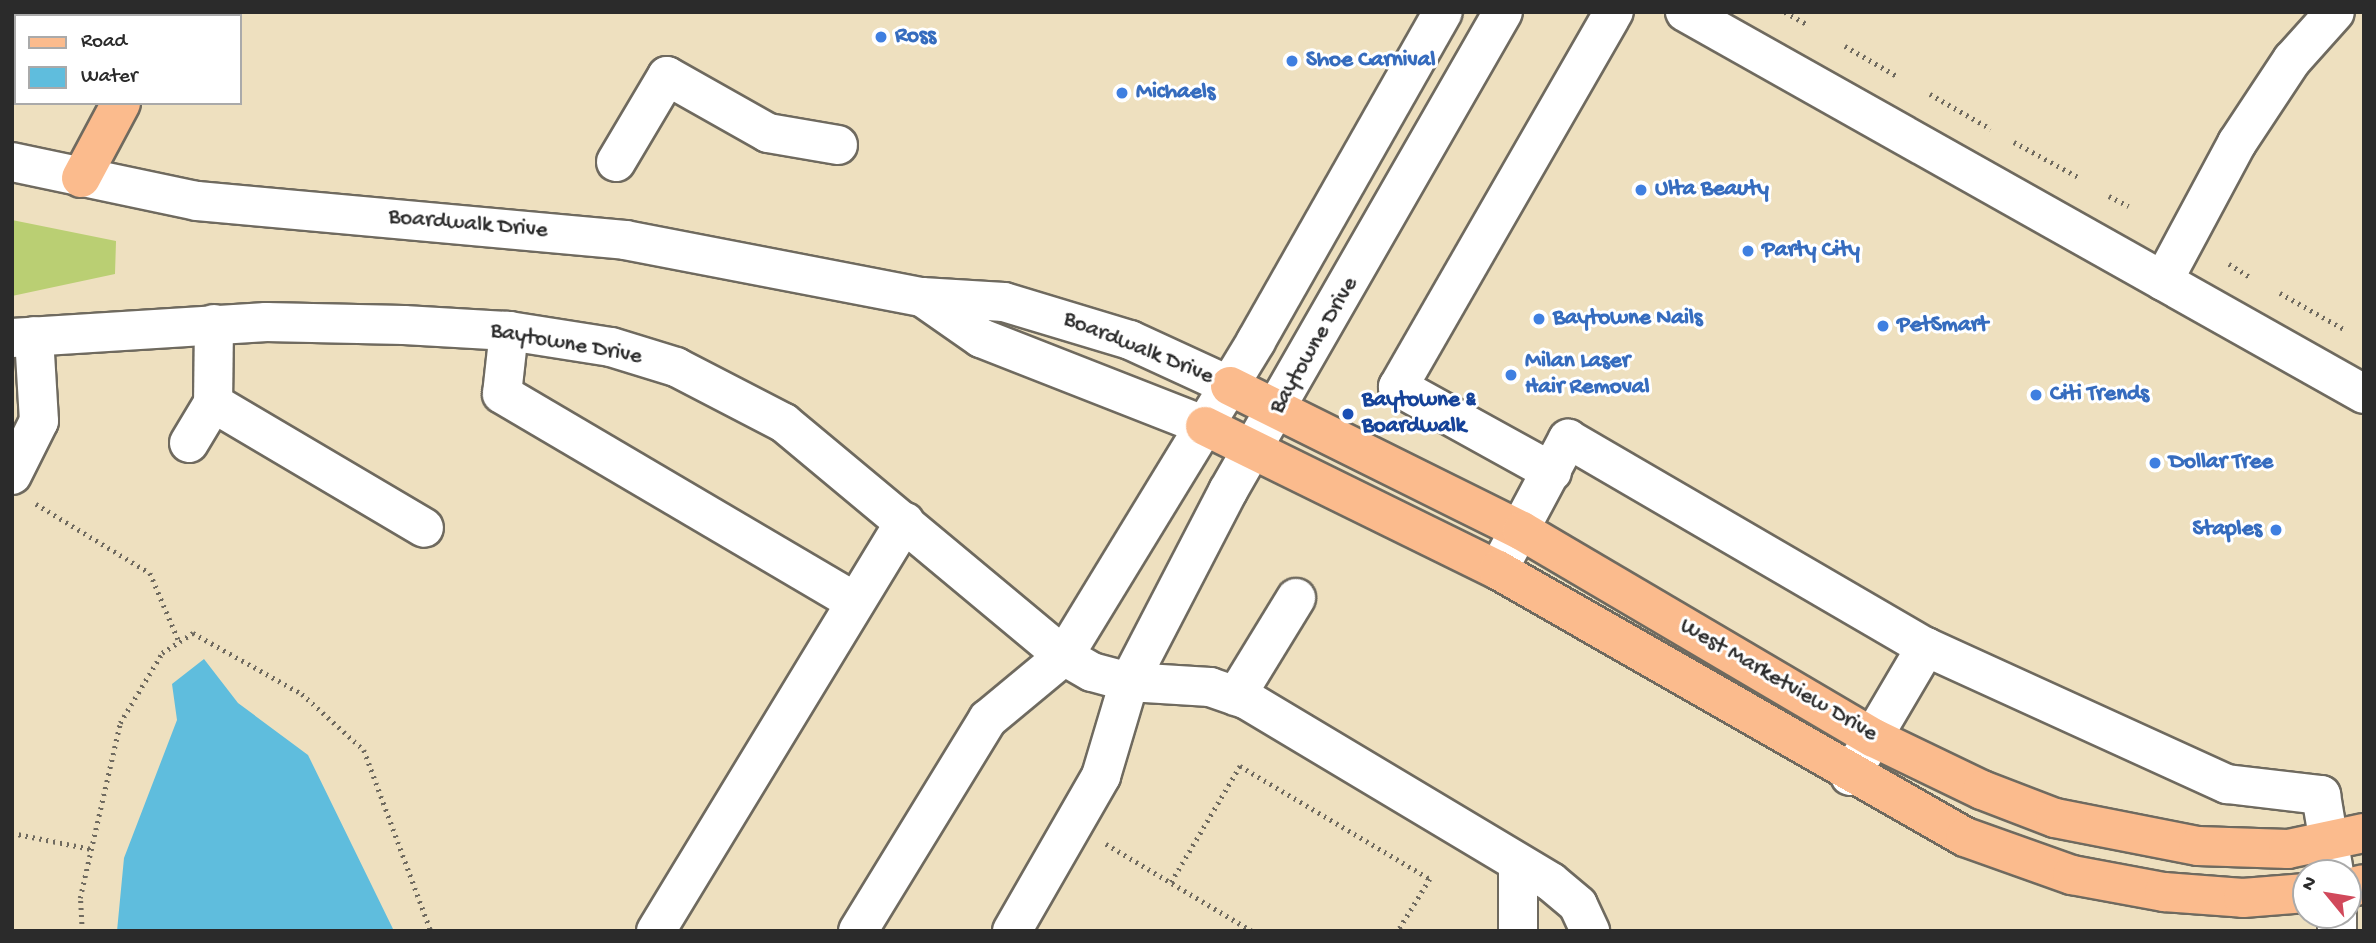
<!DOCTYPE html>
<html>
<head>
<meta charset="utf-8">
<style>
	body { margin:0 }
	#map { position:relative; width:2376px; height:943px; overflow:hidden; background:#eee0bf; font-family:"Gochi Hand",sans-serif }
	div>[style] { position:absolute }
	.green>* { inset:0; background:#bacf73 }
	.water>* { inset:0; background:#5fbddd }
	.path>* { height:4.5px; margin-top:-2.25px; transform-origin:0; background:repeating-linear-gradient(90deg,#6f6a5f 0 2px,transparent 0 7px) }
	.roads { filter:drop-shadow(2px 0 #6f6a5f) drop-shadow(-2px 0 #6f6a5f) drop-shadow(0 2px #6f6a5f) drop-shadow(0 -2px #6f6a5f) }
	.minor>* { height:38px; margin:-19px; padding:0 19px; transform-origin:19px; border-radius:19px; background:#fff }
	.major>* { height:38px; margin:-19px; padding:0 19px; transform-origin:19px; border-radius:19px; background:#fbbb8d }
	.dots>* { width:19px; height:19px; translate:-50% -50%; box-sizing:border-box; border:4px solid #fff; border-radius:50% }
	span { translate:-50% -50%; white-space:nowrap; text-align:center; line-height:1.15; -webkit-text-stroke:6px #fff; paint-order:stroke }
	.shop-label { font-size:23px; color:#366cbe; font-weight:700 }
	.left { translate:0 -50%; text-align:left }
	.right { translate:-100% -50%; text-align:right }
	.street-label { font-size:23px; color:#2b2b2b }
	.transit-label { font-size:23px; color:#164399; font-weight:700 }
	.frame { position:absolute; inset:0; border:14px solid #2b2b2b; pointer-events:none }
	.legend { position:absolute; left:14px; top:14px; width:228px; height:91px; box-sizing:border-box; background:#fff; border:2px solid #aaa; margin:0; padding:9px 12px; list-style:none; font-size:21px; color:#2b2b2b }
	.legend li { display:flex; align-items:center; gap:14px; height:35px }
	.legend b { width:35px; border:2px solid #aaa }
	.north { position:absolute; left:2292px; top:859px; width:70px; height:70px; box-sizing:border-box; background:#fff; border:2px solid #aaa; border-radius:50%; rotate:300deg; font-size:19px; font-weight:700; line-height:28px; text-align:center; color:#2b2b2b }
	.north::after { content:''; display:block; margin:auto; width:24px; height:32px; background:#d1495b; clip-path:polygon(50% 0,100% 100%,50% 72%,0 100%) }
</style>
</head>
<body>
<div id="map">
	<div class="green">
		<div style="clip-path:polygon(12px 220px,116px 241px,115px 274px,12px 296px)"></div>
	</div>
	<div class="water">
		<div style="clip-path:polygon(204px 659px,238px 703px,308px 755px,394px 931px,117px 931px,124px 858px,177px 720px,172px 684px)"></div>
	</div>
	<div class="path">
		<div style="left:1785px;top:12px;width:26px;rotate:29deg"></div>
		<div style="left:1845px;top:46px;width:60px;rotate:30deg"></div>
		<div style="left:1930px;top:94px;width:70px;rotate:29.8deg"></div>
		<div style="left:2014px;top:142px;width:75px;rotate:28.6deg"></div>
		<div style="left:2109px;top:196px;width:22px;rotate:27deg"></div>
		<div style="left:2229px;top:264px;width:25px;rotate:32deg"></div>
		<div style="left:2280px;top:293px;width:73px;rotate:29.4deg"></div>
		<div style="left:36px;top:504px;width:133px;rotate:31.2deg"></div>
		<div style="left:150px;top:573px;width:72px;rotate:67deg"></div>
		<div style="left:12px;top:833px;width:81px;rotate:11.4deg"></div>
		<div style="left:1106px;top:844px;width:170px;rotate:30.8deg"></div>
		<div style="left:1171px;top:882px;width:135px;rotate:-59.3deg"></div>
		<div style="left:1240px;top:766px;width:221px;rotate:30.7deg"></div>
		<div style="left:1430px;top:879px;width:61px;rotate:121.6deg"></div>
		<div style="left:82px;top:931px;width:33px;rotate:-93deg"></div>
		<div style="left:80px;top:898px;width:180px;rotate:-77.1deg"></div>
		<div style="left:120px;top:723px;width:82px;rotate:-59deg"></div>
		<div style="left:162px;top:653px;width:37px;rotate:-33deg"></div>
		<div style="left:193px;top:633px;width:125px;rotate:29.2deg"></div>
		<div style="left:302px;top:694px;width:84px;rotate:42.1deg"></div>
		<div style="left:364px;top:750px;width:193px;rotate:69.7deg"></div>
	</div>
	<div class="roads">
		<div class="minor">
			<div style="left:1685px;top:12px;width:779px;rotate:29.36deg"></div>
			<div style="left:12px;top:162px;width:189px;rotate:11.9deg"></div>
			<div style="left:197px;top:201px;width:430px;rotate:5.2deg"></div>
			<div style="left:625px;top:240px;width:302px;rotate:10.9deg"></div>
			<div style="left:922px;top:297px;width:82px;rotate:3.5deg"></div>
			<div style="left:1004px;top:302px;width:132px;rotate:16.8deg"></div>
			<div style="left:1130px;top:340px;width:110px;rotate:24.7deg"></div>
			<div style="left:616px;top:162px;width:100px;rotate:-59.3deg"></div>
			<div style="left:667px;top:76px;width:116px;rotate:29.4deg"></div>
			<div style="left:768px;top:133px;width:71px;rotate:9.7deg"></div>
			<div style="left:2163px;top:281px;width:157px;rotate:-61.8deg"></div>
			<div style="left:2237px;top:143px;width:100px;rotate:-56.5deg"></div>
			<div style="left:2292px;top:60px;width:64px;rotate:-48.1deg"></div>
			<div style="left:922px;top:297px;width:72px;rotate:34.8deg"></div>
			<div style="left:981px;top:338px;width:241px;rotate:21.4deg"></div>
			<div style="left:214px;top:324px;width:79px;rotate:90.7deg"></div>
			<div style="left:213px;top:403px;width:245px;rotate:30.6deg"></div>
			<div style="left:509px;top:331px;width:63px;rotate:96.3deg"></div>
			<div style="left:502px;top:394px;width:410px;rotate:30.5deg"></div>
			<div style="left:12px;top:338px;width:255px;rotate:-3.6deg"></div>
			<div style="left:266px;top:322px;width:138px;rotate:1.2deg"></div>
			<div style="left:404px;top:325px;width:105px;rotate:3.3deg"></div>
			<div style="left:509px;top:331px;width:103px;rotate:8.9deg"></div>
			<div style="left:611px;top:347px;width:68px;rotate:17.1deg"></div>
			<div style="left:676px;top:367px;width:122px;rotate:27.4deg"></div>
			<div style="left:784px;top:423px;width:364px;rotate:39.8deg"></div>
			<div style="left:1064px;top:656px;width:32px;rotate:30deg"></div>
			<div style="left:1092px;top:672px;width:38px;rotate:15deg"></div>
			<div style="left:1129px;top:682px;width:81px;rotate:3.5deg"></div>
			<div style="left:1210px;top:687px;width:39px;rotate:19deg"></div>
			<div style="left:1247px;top:700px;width:354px;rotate:30.9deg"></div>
			<div style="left:1551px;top:882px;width:35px;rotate:40deg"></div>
			<div style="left:1578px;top:905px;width:29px;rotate:65deg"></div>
			<div style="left:189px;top:443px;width:47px;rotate:-59deg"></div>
			<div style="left:1552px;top:472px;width:176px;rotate:-151.1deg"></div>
			<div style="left:1398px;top:387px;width:433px;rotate:-60.1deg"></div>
			<div style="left:12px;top:475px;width:60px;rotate:-63.4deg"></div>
			<div style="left:39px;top:421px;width:85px;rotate:-93.4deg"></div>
			<div style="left:1498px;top:570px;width:149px;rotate:-61.9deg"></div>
			<div style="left:1568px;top:439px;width:414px;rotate:30.2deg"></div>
			<div style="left:1926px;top:647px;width:331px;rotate:24.5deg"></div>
			<div style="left:2227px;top:784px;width:95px;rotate:6.7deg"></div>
			<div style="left:2321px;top:795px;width:79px;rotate:80.5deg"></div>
			<div style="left:1236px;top:696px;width:115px;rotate:-58.5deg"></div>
			<div style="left:1850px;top:776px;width:150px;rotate:-59.5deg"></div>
			<div style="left:1518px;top:863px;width:68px;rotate:90deg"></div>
			<div style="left:2337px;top:915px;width:16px;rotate:90deg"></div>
			<div style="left:656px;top:931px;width:479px;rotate:-58.7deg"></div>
			<div style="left:858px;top:931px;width:249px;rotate:-58.5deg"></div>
			<div style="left:988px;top:719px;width:99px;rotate:-39.7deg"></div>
			<div style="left:1064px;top:656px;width:369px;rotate:-58.6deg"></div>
			<div style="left:1256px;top:341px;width:378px;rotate:-60.4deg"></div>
			<div style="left:1012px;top:931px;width:179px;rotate:-60.1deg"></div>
			<div style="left:1101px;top:776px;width:98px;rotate:-73.4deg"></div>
			<div style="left:1129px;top:682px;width:215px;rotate:-62.6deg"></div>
			<div style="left:1228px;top:491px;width:552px;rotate:-60.14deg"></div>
		</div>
		<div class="major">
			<div style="left:168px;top:16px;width:4px;rotate:-63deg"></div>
			<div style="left:81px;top:178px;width:85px;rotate:-61.9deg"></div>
			<div style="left:1230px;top:386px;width:326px;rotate:26.4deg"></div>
			<div style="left:1522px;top:531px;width:408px;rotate:30.5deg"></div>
			<div style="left:1874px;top:738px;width:120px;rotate:25.7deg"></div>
			<div style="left:1982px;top:790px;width:78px;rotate:21deg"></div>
			<div style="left:2055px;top:818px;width:146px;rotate:11.1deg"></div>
			<div style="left:2198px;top:846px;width:90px;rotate:1.9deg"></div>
			<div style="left:2288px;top:849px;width:78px;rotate:-11.9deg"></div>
			<div style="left:1205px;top:426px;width:326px;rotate:26.2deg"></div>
			<div style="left:1498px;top:570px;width:538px;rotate:29.76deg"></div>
			<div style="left:1965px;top:837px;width:114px;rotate:19.6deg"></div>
			<div style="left:2072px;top:875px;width:94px;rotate:10.5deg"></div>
			<div style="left:2164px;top:892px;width:79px;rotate:4.3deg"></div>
			<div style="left:2243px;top:898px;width:63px;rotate:-4.5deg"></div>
			<div style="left:2348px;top:888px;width:16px;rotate:-14deg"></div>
		</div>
	</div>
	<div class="dots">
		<div style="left:881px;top:37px;background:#3f7fe0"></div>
		<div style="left:1292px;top:61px;background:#3f7fe0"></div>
		<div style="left:1122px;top:93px;background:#3f7fe0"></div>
		<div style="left:1641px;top:190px;background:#3f7fe0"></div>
		<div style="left:1748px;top:251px;background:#3f7fe0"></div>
		<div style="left:1539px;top:319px;background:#3f7fe0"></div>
		<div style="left:1883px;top:326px;background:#3f7fe0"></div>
		<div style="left:1511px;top:375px;background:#3f7fe0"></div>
		<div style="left:2036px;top:395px;background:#3f7fe0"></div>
		<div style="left:1348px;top:414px;background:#1a4fb4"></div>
		<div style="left:2155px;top:463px;background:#3f7fe0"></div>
		<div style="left:2276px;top:530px;background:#3f7fe0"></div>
	</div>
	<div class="shop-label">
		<span class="left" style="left:895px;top:37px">Ross</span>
		<span class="left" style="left:1306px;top:61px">Shoe Carnival</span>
		<span class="left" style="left:1136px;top:93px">Michaels</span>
		<span class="left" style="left:1655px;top:190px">Ulta Beauty</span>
		<span class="left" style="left:1762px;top:251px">Party City</span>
		<span class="left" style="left:1553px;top:319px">Baytowne Nails</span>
		<span class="left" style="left:1897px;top:326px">PetSmart</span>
		<span class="left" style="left:1525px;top:375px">Milan Laser<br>Hair Removal</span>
		<span class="left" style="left:2050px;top:395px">Citi Trends</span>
		<span class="left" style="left:2169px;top:463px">Dollar Tree</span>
		<span class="right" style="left:2262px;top:530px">Staples</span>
	</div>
	<div class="street-label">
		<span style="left:468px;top:225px;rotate:5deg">Boardwalk Drive</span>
		<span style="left:566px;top:345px;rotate:10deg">Baytowne Drive</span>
		<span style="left:1315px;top:346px;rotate:-60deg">Baytowne Drive</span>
		<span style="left:1138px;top:349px;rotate:22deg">Boardwalk Drive</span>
		<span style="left:1778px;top:681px;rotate:30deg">West Marketview Drive</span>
	</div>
	<div class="transit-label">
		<span class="left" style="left:1362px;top:414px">Baytowne &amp;<br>Boardwalk</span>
	</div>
	<div class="frame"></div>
	<ul class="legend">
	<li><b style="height:9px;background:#fbbb8d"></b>Road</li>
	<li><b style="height:19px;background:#5fbddd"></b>Water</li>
	</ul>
	<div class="north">N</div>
</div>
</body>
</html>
